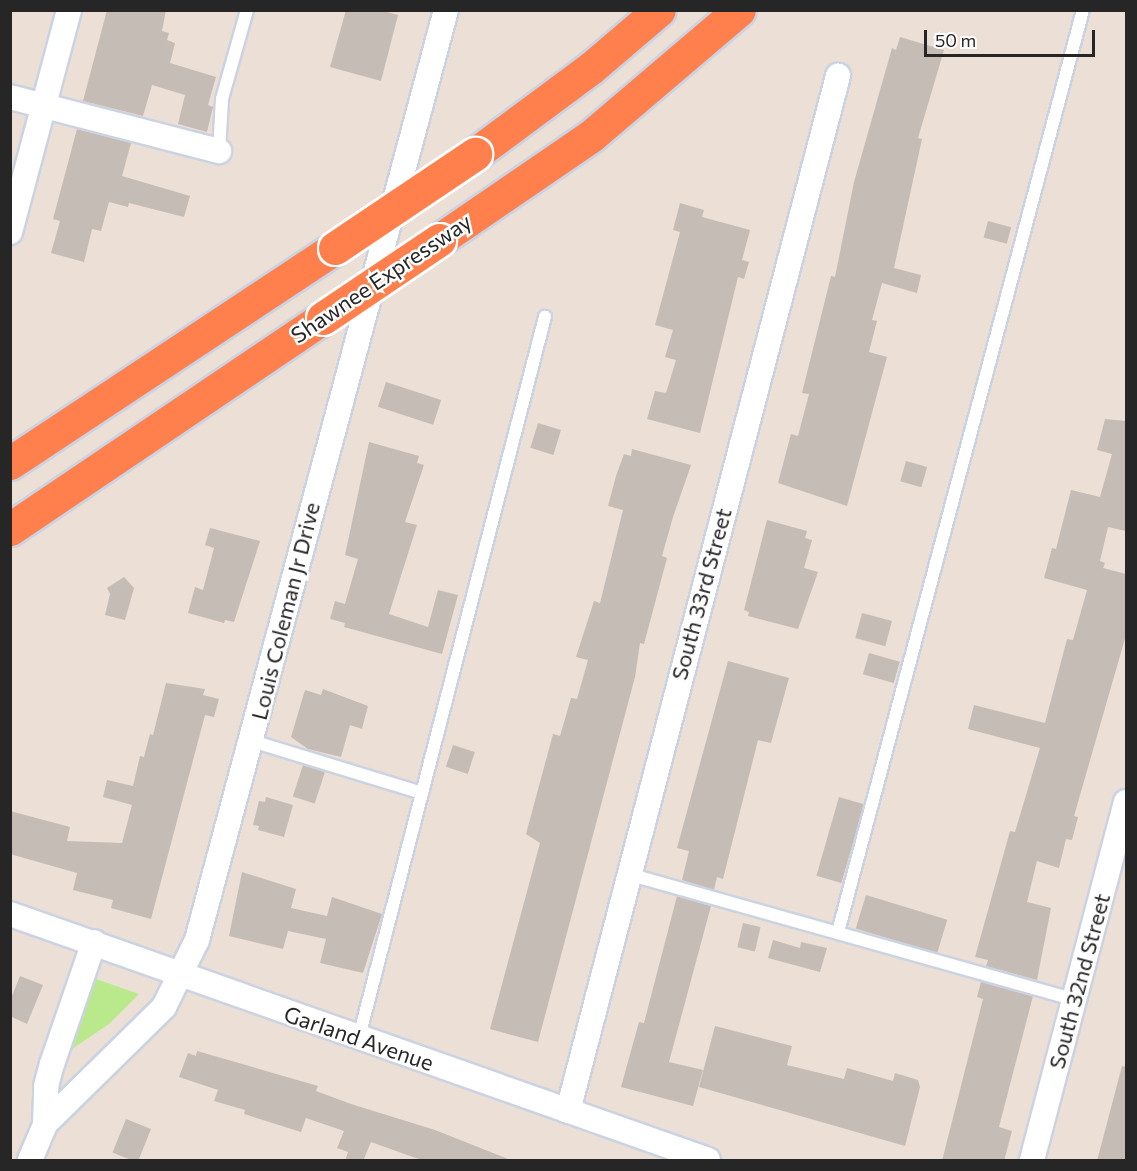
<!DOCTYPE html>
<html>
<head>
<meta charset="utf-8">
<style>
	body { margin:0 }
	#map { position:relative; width:1137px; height:1171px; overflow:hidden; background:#ebdfd6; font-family:Commissioner,sans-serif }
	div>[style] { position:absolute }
	.green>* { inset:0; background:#b9e98b }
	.building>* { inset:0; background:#c6bcb6; transform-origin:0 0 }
	.roads { filter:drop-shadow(2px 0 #cbd3e2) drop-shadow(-2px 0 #cbd3e2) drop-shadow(0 2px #cbd3e2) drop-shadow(0 -2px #cbd3e2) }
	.service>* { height:12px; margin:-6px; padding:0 6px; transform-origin:6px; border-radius:6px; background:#fff }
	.minor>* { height:24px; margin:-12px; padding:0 12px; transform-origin:12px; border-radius:12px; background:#fff }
	.motorway>* { height:33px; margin:-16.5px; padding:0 16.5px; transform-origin:16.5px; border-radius:16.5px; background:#ff804d }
	.bridges { filter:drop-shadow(2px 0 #fff) drop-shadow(-2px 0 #fff) drop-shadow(0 2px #fff) drop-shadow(0 -2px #fff) }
	.motorway-bridge>* { height:33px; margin:-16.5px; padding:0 16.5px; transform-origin:16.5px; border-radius:16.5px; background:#ff804d }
	span { translate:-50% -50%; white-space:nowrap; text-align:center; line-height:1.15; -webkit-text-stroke:5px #fff; paint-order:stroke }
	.street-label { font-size:22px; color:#262626 }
	.frame { position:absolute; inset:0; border:12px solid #262626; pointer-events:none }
	.scale { position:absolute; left:924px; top:30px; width:171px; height:27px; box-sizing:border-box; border:3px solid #262626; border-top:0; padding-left:8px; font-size:18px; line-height:21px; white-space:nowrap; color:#262626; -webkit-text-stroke:4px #fff; paint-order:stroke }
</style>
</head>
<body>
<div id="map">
	<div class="green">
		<div style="clip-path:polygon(96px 979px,139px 994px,109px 1024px,72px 1049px,73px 1035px)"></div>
	</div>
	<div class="building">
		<div style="clip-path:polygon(107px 10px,166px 10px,162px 31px,169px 33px,167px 40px,175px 43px,170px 63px,216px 77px,208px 105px,213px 107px,207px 132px,178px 124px,185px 95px,152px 85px,143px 116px,83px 101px)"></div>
		<div style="clip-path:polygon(346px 10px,380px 10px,398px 15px,381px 81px,330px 67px)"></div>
		<div style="clip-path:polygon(900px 37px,944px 50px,918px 138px,922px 139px,894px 268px,921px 275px,917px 293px,882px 283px,872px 320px,877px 321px,869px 352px,887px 357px,847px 506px,778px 483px,791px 434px,798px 436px,809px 394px,802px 393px,831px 276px,835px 277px,854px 182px,892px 48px,896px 50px)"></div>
		<div style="clip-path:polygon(77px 129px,131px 143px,122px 176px,190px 196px,184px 217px,129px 203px,128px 207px,109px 202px,101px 231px,92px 229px,84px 262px,51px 253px,60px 221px,53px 219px)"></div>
		<div style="clip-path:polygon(680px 203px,704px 210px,702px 217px,750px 230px,742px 260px,749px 262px,744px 279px,738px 277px,700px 433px,647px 419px,655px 391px,666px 393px,676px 360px,665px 357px,673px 330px,655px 325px,680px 232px,673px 230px)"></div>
		<div style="left:988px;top:221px;width:24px;height:17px;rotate:15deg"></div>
		<div style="left:386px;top:382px;width:58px;height:26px;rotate:18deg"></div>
		<div style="clip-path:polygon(1105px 419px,1126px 421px,1126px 531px,1108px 527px,1100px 561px,1105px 563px,1103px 568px,1126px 574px,1126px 635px,1074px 816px,1078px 817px,1072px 840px,1066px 839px,1059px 868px,1037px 861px,1027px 902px,1051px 908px,1037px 980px,986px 966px,988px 960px,975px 957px,1010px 831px,1015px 832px,1040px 748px,968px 729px,974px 705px,1045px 723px,1067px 639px,1073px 640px,1087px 590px,1044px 578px,1052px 548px,1056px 549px,1071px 490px,1100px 497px,1112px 454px,1097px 450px)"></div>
		<div style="left:538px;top:423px;width:24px;height:26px;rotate:17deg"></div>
		<div style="clip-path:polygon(369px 442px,419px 456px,417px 463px,424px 465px,405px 522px,417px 525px,389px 614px,428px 627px,438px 590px,458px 595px,442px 654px,344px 627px,345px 623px,330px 619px,335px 601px,345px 604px,358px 559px,345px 555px)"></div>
		<div style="clip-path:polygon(632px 449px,691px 465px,673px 517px,662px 556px,667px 558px,644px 644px,640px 643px,635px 677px,538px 1042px,490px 1029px,540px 843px,526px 834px,553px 734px,560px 736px,571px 698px,577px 699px,588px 660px,576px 657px,594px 601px,600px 603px,623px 510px,608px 506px,616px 476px,624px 454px,631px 456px)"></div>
		<div style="left:906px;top:461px;width:22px;height:21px;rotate:16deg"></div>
		<div style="clip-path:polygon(767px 520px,807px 531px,805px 538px,812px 540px,804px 568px,818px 572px,798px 629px,748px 616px,749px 612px,744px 610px)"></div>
		<div style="clip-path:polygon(210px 528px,260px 541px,234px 622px,225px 620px,224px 623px,188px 613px,195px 587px,203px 590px,214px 548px,205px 545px)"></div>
		<div style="clip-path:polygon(124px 577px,134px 588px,125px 620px,105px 615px,110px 594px,107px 588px)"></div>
		<div style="left:862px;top:613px;width:31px;height:26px;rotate:15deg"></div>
		<div style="left:869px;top:653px;width:32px;height:22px;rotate:16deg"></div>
		<div style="clip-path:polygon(728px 661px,789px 678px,771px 743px,758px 740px,723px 879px,717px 877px,714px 890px,682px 880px,689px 851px,677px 848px)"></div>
		<div style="clip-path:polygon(166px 683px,205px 689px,203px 695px,219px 699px,214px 717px,205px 715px,151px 919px,111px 908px,113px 900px,73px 890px,77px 873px,10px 854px,10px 811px,70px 827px,67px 841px,122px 843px,132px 805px,103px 797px,107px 780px,133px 786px,140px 756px,144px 757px,150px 734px,153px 735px)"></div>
		<div style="clip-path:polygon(323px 689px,368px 706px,362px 729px,350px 725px,341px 757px,308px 749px,291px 737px,305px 690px,321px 695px)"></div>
		<div style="left:453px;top:745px;width:23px;height:23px;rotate:18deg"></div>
		<div style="left:303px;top:765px;width:23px;height:33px;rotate:18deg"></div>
		<div style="clip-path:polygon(266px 797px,293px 805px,284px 837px,258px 830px,259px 826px,253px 825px,259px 801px,265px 802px)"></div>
		<div style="left:839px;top:797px;width:26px;height:82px;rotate:16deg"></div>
		<div style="clip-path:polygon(242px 872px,296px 889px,291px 908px,327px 916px,332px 897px,382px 914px,363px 973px,320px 963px,326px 939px,288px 931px,283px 949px,229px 936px)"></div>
		<div style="left:866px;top:895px;width:85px;height:35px;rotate:17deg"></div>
		<div style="clip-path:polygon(677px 896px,711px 906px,669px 1062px,703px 1070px,693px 1106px,621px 1087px,639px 1022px,644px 1023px)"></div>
		<div style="left:743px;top:923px;width:18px;height:25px;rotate:13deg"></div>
		<div style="clip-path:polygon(773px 940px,800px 948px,801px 942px,827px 948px,820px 972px,768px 958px)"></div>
		<div style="clip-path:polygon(20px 976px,43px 985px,27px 1024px,10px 1016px,10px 1001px)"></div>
		<div style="clip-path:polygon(981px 982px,1033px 996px,999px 1127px,1012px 1131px,1004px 1161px,942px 1161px,983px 999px,977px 997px)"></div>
		<div style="clip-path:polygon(715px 1026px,792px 1046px,787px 1065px,844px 1079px,847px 1068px,893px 1081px,895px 1073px,918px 1080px,920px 1087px,905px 1146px,699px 1087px)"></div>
		<div style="clip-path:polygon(197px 1051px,318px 1086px,316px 1091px,351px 1104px,435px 1130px,513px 1161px,424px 1161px,371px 1142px,363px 1161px,345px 1161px,348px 1152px,337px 1148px,344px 1131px,306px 1118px,301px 1132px,244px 1114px,245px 1110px,214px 1101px,218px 1090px,179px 1077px,188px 1053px,196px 1056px)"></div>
		<div style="clip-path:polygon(1122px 1066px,1126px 1067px,1126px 1161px,1097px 1161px)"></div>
		<div style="left:126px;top:1119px;width:27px;height:36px;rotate:22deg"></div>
	</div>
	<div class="roads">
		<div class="service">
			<div style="left:219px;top:151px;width:52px;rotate:-86.7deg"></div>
			<div style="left:222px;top:99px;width:92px;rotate:-74.3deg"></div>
			<div style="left:252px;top:741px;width:178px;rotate:17deg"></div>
			<div style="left:628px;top:874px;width:463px;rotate:15.7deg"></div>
			<div style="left:838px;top:932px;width:954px;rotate:-75.12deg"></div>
			<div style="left:359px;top:1037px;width:744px;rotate:-75.52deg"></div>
		</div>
		<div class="minor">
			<div style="left:10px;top:97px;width:216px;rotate:14.5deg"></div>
			<div style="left:10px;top:232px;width:230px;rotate:-75.1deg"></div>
			<div style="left:10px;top:914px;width:740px;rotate:19.41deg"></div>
			<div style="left:568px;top:1111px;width:1070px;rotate:-75.38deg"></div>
			<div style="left:45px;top:1124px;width:38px;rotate:-88deg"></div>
			<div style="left:46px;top:1086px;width:23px;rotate:-75deg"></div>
			<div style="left:52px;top:1064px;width:129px;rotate:-71deg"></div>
			<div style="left:30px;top:1160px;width:39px;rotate:-67deg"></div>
			<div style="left:45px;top:1124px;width:167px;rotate:-44.5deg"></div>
			<div style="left:164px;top:1007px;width:75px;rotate:-63.8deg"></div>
			<div style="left:197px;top:940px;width:963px;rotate:-75.01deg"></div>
			<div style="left:1032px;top:1160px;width:370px;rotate:-75.3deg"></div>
		</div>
		<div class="motorway">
			<div style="left:475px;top:154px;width:144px;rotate:-36.6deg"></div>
			<div style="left:591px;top:68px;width:89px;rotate:-40.5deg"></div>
			<div style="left:439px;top:240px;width:184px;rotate:-34.4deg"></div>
			<div style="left:591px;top:136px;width:194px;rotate:-40.4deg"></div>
			<div style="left:10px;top:463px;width:390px;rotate:-33.5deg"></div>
			<div style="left:10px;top:529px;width:377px;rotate:-34deg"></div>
		</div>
	</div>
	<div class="bridges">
		<div class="motorway-bridge">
			<div style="left:335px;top:248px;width:169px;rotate:-33.9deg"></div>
			<div style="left:323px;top:318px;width:140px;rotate:-33.9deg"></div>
		</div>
	</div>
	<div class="street-label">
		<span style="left:381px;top:278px;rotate:-34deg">Shawnee Expressway</span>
		<span style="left:701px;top:594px;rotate:-75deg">South 33rd Street</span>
		<span style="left:285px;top:611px;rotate:-76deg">Louis Coleman Jr Drive</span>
		<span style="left:1079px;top:981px;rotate:-75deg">South 32nd Street</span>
		<span style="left:359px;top:1038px;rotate:19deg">Garland Avenue</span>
	</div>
	<div class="frame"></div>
	<div class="scale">50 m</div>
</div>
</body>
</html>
